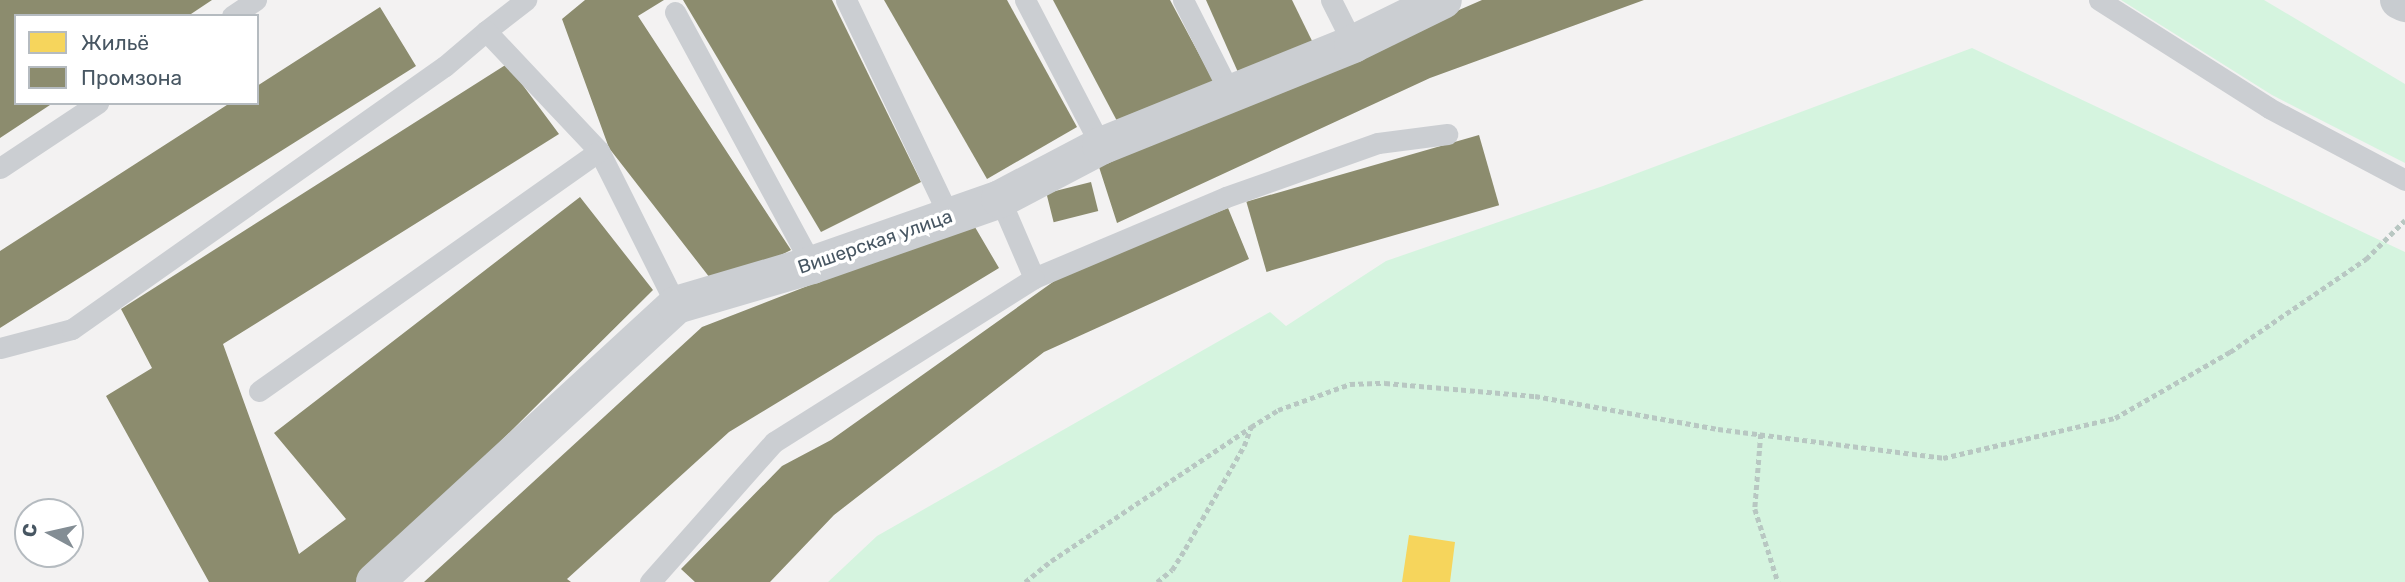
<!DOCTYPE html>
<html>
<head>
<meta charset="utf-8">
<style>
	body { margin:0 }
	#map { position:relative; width:2405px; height:582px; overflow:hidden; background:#f3f2f2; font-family:Rubik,sans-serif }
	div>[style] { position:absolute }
	.green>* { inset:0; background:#d5f4df }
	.homes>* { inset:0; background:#f6d55c }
	.industry>* { inset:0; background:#8c8c6e; transform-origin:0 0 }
	.path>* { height:4.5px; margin-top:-2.25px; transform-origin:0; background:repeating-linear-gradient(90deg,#b8c7c2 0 5px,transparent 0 8.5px) }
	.lane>* { height:21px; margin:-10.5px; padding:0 10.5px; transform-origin:10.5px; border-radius:10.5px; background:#cbced2 }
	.street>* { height:38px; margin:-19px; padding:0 19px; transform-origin:19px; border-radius:19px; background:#cbced2 }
	.primary>* { height:38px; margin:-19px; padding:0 19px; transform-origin:19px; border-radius:19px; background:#c8ccd0 }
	span { translate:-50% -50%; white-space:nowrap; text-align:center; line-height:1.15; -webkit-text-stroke:7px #fff; paint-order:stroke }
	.street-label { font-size:19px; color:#475662 }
	.legend { position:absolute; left:14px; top:14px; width:245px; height:91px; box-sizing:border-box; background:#fff; border:2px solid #b5bbc0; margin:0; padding:9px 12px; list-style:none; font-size:21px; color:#475662 }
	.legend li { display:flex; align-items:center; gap:14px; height:35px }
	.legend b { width:35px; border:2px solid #b5bbc0 }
	.north { position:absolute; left:14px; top:498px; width:70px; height:70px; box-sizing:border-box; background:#fff; border:2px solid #b5bbc0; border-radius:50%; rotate:278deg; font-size:19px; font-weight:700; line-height:28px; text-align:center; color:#475662 }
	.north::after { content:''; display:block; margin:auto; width:24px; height:32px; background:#838d94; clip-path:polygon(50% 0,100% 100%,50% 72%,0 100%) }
</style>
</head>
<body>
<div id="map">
	<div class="green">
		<div style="clip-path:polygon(2121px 0,2264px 0,2405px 84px,2405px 163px,2272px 95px)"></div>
		<div style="clip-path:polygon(1972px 48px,2405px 252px,2405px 582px,828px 582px,877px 536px,1270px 312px,1286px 326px,1386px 261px,1603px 186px)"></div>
	</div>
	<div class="homes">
		<div style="clip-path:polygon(1409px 535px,1455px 542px,1450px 582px,1402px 582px)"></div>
	</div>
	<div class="industry">
		<div style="clip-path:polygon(0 0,212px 0,188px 16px,16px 16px,16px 103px,53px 103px,0 138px)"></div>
		<div style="clip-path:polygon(585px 0,664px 0,638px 16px,791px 250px,717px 287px,609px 148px,562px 19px)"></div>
		<div style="clip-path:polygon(683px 0,832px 0,921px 182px,821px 232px)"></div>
		<div style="clip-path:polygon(884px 0,1007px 0,1077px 127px,987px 179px)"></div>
		<div style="clip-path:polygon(1053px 0,1170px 0,1214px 82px,1117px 121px)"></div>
		<div style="clip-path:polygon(1206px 0,1292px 0,1316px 49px,1241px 79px)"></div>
		<div style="clip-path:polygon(1482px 0,1644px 0,1430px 78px,1117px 223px,1099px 167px)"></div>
		<div style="clip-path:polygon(380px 7px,416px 66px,0 328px,0 251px,230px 103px,257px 103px,257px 86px)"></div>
		<div style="clip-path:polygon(507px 64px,559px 134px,223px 344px,299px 554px,346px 519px,274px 433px,580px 197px,653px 290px,359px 582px,209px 582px,106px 396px,152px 368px,121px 309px)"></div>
		<div style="left:1479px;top:135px;width:73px;height:242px;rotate:74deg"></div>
		<div style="left:1091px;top:182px;width:30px;height:46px;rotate:76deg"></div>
		<div style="clip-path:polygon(1228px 208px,1249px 259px,1044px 352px,834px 515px,770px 582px,695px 582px,681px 569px,782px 466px,831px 440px,1067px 272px)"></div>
		<div style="clip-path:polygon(972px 222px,999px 268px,729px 432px,567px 579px,571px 582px,424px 582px,702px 327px)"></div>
	</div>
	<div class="path">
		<div style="left:1761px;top:434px;width:75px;rotate:94.6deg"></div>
		<div style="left:1755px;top:509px;width:77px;rotate:72.5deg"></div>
		<div style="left:1025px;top:582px;width:33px;rotate:-39deg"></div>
		<div style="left:1051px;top:561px;width:241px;rotate:-33.8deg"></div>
		<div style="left:1157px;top:582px;width:19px;rotate:-39deg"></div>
		<div style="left:1172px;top:570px;width:25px;rotate:-58deg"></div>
		<div style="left:1185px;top:549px;width:119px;rotate:-60.2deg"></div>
		<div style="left:1244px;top:446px;width:20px;rotate:-70deg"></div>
		<div style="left:1251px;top:427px;width:32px;rotate:-32deg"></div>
		<div style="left:1278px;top:410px;width:77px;rotate:-19.9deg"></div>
		<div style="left:1350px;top:384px;width:35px;rotate:-2deg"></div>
		<div style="left:1385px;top:383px;width:151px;rotate:5deg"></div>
		<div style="left:1535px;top:396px;width:186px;rotate:10.2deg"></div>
		<div style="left:1718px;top:429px;width:227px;rotate:7.3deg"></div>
		<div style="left:1943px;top:458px;width:177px;rotate:-13.1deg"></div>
		<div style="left:2115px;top:418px;width:133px;rotate:-29.9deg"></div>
		<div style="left:2230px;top:352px;width:165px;rotate:-34.4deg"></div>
		<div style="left:2366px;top:259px;width:55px;rotate:-45deg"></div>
	</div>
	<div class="lane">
		<div style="left:846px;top:0;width:239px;rotate:64.5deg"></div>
		<div style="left:1025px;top:0;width:165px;rotate:62.5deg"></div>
		<div style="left:1183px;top:0;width:104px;rotate:63.2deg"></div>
		<div style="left:1331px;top:0;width:49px;rotate:63.4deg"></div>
		<div style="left:2099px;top:0;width:201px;rotate:32.4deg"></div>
		<div style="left:2269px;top:108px;width:154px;rotate:27.9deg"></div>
		<div style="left:675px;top:12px;width:288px;rotate:61.6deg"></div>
		<div style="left:232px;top:16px;width:29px;rotate:-34deg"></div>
		<div style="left:486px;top:31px;width:51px;rotate:-37.8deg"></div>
		<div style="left:0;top:168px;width:118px;rotate:-33.6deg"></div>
		<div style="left:1000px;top:199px;width:86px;rotate:66.7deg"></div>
		<div style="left:1034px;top:278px;width:208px;rotate:-22.9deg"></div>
		<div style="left:1226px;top:197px;width:161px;rotate:-19.6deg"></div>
		<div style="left:1378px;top:143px;width:70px;rotate:-7.4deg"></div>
		<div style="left:0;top:348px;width:74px;rotate:-14.8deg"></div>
		<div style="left:72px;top:329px;width:456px;rotate:-35.2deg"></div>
		<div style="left:445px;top:66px;width:54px;rotate:-40.5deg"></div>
		<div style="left:486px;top:31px;width:165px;rotate:46.7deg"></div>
		<div style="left:599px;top:151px;width:172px;rotate:63.4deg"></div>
		<div style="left:259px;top:391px;width:416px;rotate:-35.2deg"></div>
		<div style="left:650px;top:582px;width:187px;rotate:-48.5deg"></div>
		<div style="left:774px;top:442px;width:307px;rotate:-32.2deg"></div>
	</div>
	<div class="street">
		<div style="left:375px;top:582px;width:409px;rotate:-42.6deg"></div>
		<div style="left:676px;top:305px;width:142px;rotate:-16.4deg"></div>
		<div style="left:812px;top:265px;width:199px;rotate:-19.3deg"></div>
		<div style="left:1000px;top:199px;width:114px;rotate:-27.7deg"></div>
		<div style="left:1101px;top:146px;width:272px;rotate:-22deg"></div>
		<div style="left:1353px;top:44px;width:100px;rotate:-26.1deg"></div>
	</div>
	<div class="primary">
		<div style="left:2399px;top:0;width:7px;rotate:27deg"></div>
	</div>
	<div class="street-label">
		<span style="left:875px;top:242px;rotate:-19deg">Вишерская улица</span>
	</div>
	<ul class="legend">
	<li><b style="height:19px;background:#f6d55c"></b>Жильё</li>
	<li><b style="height:19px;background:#8c8c6e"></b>Промзона</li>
	</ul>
	<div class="north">С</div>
</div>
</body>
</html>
